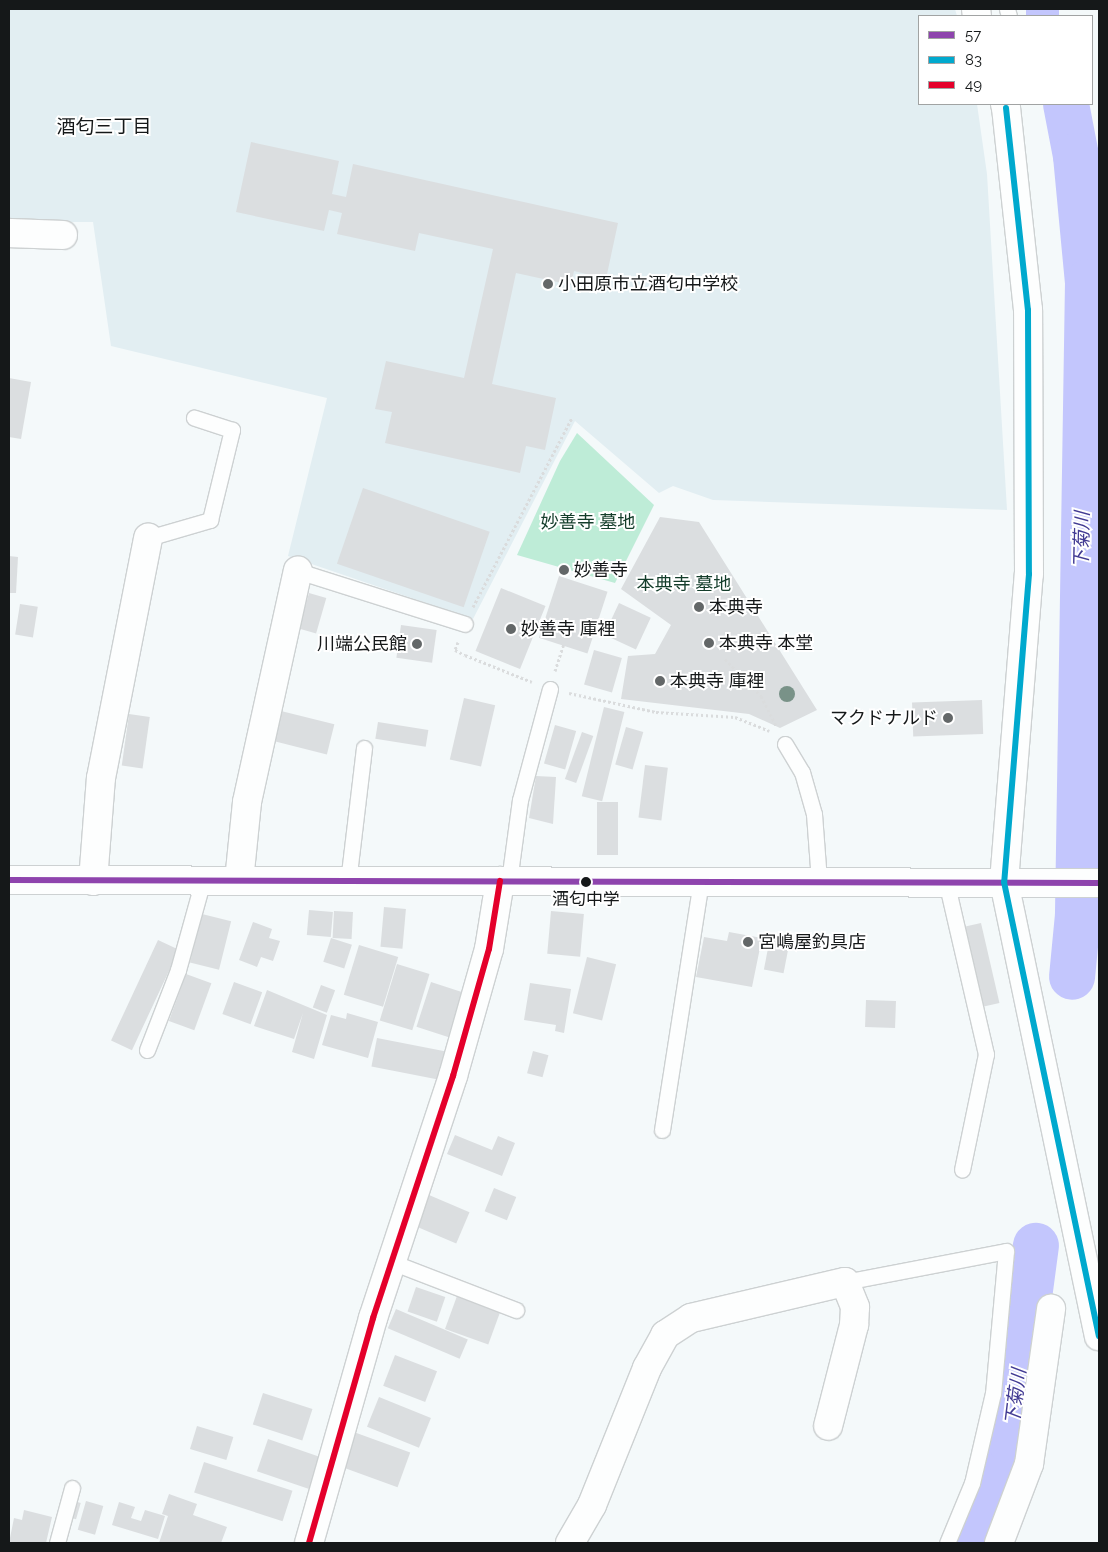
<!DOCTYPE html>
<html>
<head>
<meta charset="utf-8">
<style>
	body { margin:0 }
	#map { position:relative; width:1108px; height:1552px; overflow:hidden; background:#f4f9fa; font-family:Raleway,"Noto Sans JP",sans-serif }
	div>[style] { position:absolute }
	.built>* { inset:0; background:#e2eef2 }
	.green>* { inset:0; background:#beecd7 }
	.water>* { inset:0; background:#c3c6fd; transform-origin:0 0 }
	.river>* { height:46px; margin:-23px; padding:0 23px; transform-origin:23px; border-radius:23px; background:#c3c6fd }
	.building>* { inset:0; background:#dbdee0; transform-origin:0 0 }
	.path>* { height:3px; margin-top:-1.5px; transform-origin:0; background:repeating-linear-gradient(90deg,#dadcdd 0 2.5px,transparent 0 5px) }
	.roads { filter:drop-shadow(1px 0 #cdd1d2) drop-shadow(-1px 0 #cdd1d2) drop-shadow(0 1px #cdd1d2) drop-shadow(0 -1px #cdd1d2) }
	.service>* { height:15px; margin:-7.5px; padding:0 7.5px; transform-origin:7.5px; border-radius:7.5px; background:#fdfefe }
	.minor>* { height:28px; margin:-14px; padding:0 14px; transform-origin:14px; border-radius:14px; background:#fdfefe }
	.tertiary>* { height:28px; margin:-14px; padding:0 14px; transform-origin:14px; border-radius:14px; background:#fdfefe }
	.secondary>* { height:28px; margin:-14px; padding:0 14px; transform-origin:14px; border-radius:14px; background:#fdfefe }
	.trunk>* { height:28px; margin:-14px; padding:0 14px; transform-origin:14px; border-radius:14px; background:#fdfefe }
	.motorway>* { height:28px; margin:-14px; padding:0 14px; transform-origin:14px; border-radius:14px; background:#fdfefe }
	.bus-1>* { height:6px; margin:-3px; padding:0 3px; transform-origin:3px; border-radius:3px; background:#8e44ad }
	.bus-2>* { height:6px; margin:-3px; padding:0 3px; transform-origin:3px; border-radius:3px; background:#00a9ce }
	.bus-3>* { height:6px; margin:-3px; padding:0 3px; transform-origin:3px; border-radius:3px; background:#e4002b }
	.trees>* { width:16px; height:16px; margin:-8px; border-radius:50%; background:#799288 }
	.dots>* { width:14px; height:14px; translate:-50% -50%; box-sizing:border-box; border:2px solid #fff; border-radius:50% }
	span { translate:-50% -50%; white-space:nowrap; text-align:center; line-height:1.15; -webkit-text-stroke:4px #fff; paint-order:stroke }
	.bus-label { font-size:17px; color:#151819 }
	.poi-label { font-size:18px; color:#151819 }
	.left { translate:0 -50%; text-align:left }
	.right { translate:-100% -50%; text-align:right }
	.park-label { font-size:18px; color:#143d2b }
	.neighbourhood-label { font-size:19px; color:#151819 }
	.water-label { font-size:19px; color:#423b93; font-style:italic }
	.frame { position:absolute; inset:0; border:10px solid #151819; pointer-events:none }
	.legend { position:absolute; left:918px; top:15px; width:175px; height:90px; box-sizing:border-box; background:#fff; border:1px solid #a1a3a3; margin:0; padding:6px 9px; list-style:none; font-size:15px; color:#151819 }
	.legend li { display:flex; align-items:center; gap:10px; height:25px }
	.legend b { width:25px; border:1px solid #a1a3a3 }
</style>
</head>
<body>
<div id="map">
	<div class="built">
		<div style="clip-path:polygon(9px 9px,955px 9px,957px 16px,919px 16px,919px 104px,977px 104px,987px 174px,1007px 510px,713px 500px,673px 486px,659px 493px,575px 421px,473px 619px,288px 556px,327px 398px,111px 346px,93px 222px,9px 222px)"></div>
	</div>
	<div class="green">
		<div style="clip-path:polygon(577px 433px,654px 505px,615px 583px,517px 555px,560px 461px)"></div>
	</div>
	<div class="water">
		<div style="left:1026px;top:9px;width:33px;height:7px"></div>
		<div style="clip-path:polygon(1047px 104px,1078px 104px,1092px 177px,1099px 275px,1070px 272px,1066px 191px)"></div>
	</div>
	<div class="river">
		<div style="left:1066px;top:104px;width:53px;rotate:79.1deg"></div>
		<div style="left:1076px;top:156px;width:127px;rotate:84.6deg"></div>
		<div style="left:1088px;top:282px;width:633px;rotate:90.91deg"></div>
		<div style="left:1078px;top:915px;width:62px;rotate:95.5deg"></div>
		<div style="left:972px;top:1543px;width:110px;rotate:-69.7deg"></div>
		<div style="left:1010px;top:1440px;width:196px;rotate:-82.4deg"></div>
	</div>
	<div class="building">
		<div style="clip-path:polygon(251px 142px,339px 161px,332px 194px,346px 197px,353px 164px,618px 223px,606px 279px,574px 271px,571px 285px,516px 273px,492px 384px,556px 398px,545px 450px,526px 446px,520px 473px,385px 443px,392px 412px,375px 409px,386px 361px,464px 378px,493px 249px,419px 233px,415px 251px,337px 234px,342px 213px,329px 210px,324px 231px,236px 212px)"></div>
		<div style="clip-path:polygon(9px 378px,31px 382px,21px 439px,9px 437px)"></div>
		<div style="left:363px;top:488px;width:134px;height:80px;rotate:19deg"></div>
		<div style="clip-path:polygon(660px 517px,699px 522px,817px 710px,780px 728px,749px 714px,621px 699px,628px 656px,655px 654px,671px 625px,621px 589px)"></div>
		<div style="clip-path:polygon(9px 556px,18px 557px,16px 593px,9px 593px)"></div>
		<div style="left:559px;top:576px;width:51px;height:65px;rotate:18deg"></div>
		<div style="left:501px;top:588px;width:48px;height:68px;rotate:22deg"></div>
		<div style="left:309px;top:593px;width:18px;height:37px;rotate:16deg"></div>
		<div style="left:619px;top:603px;width:35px;height:35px;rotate:25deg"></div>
		<div style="left:20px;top:604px;width:18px;height:31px;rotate:9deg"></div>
		<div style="left:401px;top:625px;width:36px;height:33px;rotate:8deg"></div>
		<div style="left:594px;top:650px;width:29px;height:36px;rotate:16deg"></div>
		<div style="left:464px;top:698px;width:32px;height:63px;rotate:13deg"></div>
		<div style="left:982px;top:700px;width:34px;height:70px;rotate:88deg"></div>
		<div style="left:604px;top:707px;width:21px;height:92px;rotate:14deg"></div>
		<div style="left:281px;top:711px;width:55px;height:31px;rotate:14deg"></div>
		<div style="left:129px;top:714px;width:21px;height:52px;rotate:8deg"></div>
		<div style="left:378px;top:722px;width:51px;height:17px;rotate:9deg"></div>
		<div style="left:555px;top:725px;width:22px;height:40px;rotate:16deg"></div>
		<div style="left:626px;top:727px;width:18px;height:39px;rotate:16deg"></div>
		<div style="left:582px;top:732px;width:12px;height:50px;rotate:20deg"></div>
		<div style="left:645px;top:765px;width:23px;height:53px;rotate:7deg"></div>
		<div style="clip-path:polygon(536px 776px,556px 777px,553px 824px,529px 818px)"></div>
		<div style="left:597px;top:802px;width:21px;height:53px"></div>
		<div style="left:384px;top:907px;width:22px;height:40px;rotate:5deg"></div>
		<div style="left:309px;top:910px;width:24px;height:25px;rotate:5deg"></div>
		<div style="left:334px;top:911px;width:19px;height:27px;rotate:3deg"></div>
		<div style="left:551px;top:911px;width:33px;height:43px;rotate:5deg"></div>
		<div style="left:202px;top:914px;width:30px;height:50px;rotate:14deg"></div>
		<div style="clip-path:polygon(253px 922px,272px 929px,269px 938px,280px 941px,273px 961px,261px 957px,257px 967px,239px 960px)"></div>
		<div style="left:981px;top:923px;width:82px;height:16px;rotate:77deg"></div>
		<div style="clip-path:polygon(729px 932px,762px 938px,752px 987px,696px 977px,704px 937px,727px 941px)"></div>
		<div style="left:331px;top:938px;width:22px;height:25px;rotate:18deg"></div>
		<div style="left:770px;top:938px;width:20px;height:32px;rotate:11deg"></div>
		<div style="left:158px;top:940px;width:23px;height:111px;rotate:25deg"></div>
		<div style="left:359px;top:945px;width:41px;height:52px;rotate:17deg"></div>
		<div style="left:587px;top:957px;width:30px;height:58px;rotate:14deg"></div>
		<div style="left:397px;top:964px;width:34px;height:59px;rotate:17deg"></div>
		<div style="left:186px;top:974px;width:27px;height:50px;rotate:20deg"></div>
		<div style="left:234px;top:982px;width:30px;height:34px;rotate:20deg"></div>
		<div style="left:431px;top:982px;width:38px;height:47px;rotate:18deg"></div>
		<div style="clip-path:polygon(530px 983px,571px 989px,564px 1033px,555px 1031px,556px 1025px,524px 1020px)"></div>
		<div style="left:321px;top:985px;width:15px;height:24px;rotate:20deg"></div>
		<div style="clip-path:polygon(267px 990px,327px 1015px,314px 1059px,292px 1052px,303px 1013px,294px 1039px,254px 1026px)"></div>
		<div style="left:866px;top:1000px;width:30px;height:27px;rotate:2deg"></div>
		<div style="clip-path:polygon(347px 1013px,378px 1022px,368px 1058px,322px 1045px,331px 1015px,346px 1019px)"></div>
		<div style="left:377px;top:1038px;width:73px;height:29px;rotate:11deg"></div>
		<div style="left:533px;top:1051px;width:16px;height:23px;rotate:15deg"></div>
		<div style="clip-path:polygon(455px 1135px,492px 1150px,498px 1136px,515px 1143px,502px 1176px,447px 1154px)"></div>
		<div style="left:494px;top:1188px;width:24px;height:25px;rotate:22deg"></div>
		<div style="left:429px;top:1195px;width:44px;height:34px;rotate:23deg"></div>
		<div style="left:416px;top:1287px;width:31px;height:26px;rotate:19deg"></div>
		<div style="left:457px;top:1296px;width:46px;height:35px;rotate:20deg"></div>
		<div style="left:396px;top:1309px;width:78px;height:21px;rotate:23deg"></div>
		<div style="left:395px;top:1355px;width:45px;height:33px;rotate:21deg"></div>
		<div style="left:263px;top:1393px;width:52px;height:33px;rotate:18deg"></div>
		<div style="left:379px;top:1397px;width:56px;height:32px;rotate:22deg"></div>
		<div style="left:197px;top:1426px;width:38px;height:24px;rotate:17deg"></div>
		<div style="left:351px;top:1431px;width:63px;height:37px;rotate:20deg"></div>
		<div style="left:268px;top:1439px;width:59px;height:34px;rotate:19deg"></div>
		<div style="left:204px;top:1462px;width:93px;height:32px;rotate:18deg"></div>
		<div style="clip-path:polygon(169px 1494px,197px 1504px,193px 1515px,227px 1527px,221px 1543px,159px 1543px,168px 1516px,162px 1514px)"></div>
		<div style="left:74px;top:1501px;width:7px;height:17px;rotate:16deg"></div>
		<div style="left:86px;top:1501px;width:18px;height:30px;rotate:16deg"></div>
		<div style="clip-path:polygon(119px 1502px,135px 1507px,131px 1518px,141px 1521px,145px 1510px,165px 1516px,158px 1539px,112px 1525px)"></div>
		<div style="clip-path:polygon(24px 1510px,52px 1517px,46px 1543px,9px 1543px,14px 1518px,22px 1520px)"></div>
	</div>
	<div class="path">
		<div style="left:473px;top:607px;width:213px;rotate:-62.4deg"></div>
		<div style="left:458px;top:642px;width:9px;rotate:111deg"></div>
		<div style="left:455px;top:650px;width:11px;rotate:27deg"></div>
		<div style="left:465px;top:655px;width:72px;rotate:21.9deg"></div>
		<div style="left:725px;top:659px;width:52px;rotate:45.8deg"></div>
		<div style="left:761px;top:696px;width:34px;rotate:63deg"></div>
		<div style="left:555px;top:671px;width:28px;rotate:-72deg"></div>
		<div style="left:569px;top:693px;width:89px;rotate:12.3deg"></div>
		<div style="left:656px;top:712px;width:79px;rotate:3.6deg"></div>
		<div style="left:735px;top:717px;width:37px;rotate:22deg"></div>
	</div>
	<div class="roads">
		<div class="service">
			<div style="left:1007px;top:9px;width:7px;rotate:74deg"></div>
			<div style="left:148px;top:538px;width:65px;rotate:-16.2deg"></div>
			<div style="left:210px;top:520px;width:93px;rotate:-76.3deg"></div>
			<div style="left:232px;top:430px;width:40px;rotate:-162deg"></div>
			<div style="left:298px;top:571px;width:175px;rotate:17.6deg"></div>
			<div style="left:785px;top:744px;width:33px;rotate:59deg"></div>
			<div style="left:802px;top:772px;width:44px;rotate:74.1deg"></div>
			<div style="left:814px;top:814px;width:66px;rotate:85.7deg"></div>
			<div style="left:509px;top:881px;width:82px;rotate:-82.3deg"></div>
			<div style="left:520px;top:800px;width:115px;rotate:-74.9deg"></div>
			<div style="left:946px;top:881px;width:178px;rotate:77deg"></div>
			<div style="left:986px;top:1054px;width:118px;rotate:101.7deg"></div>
			<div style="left:348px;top:882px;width:135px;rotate:-83.2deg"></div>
			<div style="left:147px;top:1050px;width:86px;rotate:-68.8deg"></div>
			<div style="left:178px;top:970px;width:93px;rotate:-74.5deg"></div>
			<div style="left:662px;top:1130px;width:253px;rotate:-81.1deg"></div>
			<div style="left:394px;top:1263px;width:131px;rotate:21.1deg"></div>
			<div style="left:845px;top:1282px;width:164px;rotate:-10.9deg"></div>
			<div style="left:1006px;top:1251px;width:143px;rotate:95.2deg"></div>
			<div style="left:993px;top:1393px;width:92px;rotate:103.1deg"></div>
			<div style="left:972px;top:1483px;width:65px;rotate:112.6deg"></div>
			<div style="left:57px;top:1543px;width:57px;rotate:-74.7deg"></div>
		</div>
		<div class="minor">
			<div style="left:9px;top:233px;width:54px;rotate:2.1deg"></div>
			<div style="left:93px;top:881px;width:103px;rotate:-85.6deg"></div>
			<div style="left:101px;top:778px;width:245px;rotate:-78.9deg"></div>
			<div style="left:239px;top:881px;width:79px;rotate:-84.2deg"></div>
			<div style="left:247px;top:802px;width:237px;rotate:-77.6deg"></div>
			<div style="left:309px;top:1543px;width:234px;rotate:-74.1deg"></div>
			<div style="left:373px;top:1318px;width:255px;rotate:-71.7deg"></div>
			<div style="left:453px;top:1076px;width:132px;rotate:-74.2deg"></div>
			<div style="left:489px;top:949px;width:69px;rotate:-80.8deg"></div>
			<div style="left:570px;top:1543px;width:44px;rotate:-59.9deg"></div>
			<div style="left:592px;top:1505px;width:148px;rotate:-68.1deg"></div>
			<div style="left:647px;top:1368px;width:38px;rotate:-61deg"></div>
			<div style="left:665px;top:1335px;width:31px;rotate:-33deg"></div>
			<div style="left:691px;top:1318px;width:158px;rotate:-13.2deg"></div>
			<div style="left:845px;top:1282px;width:27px;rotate:68deg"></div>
			<div style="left:855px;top:1307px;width:18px;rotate:93deg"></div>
			<div style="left:854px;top:1325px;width:104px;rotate:104.4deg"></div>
			<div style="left:999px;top:1543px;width:85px;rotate:-69.2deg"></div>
			<div style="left:1029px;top:1464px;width:157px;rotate:-81.9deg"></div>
		</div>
		<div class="tertiary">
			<div style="left:1004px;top:882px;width:309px;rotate:-85.4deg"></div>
			<div style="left:1029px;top:574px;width:264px;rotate:-90.2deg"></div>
			<div style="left:1028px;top:310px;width:203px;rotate:-96.2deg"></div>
		</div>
		<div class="secondary">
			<div style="left:1004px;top:882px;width:464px;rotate:78.2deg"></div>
		</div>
		<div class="trunk">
			<div style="left:9px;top:880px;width:1090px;rotate:0.16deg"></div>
		</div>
		<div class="motorway">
			<div style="left:976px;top:9px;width:7px;rotate:82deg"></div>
			<div style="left:1005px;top:104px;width:4px;rotate:76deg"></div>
		</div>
	</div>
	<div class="bus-1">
		<div style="left:9px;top:880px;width:1090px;rotate:0.16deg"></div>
	</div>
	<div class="bus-2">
		<div style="left:1006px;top:108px;width:203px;rotate:83.8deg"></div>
		<div style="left:1028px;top:310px;width:264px;rotate:89.8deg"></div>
		<div style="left:1029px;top:574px;width:309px;rotate:94.6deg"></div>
		<div style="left:1004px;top:882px;width:464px;rotate:78.2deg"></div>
	</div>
	<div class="bus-3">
		<div style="left:309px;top:1543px;width:234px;rotate:-74.1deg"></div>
		<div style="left:373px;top:1318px;width:255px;rotate:-71.7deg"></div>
		<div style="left:453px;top:1076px;width:132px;rotate:-74.2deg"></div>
		<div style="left:489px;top:949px;width:69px;rotate:-80.8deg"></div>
	</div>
	<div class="trees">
		<div style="left:787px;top:694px"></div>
	</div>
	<div class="dots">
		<div style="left:548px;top:284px;background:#636768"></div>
		<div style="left:564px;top:570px;background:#636768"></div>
		<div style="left:699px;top:607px;background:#636768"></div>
		<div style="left:511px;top:629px;background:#636768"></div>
		<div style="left:709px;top:643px;background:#636768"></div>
		<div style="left:417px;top:644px;background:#636768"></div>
		<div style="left:660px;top:681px;background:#636768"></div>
		<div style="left:948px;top:718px;background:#636768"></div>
		<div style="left:586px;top:882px;background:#151819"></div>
		<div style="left:748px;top:942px;background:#636768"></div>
	</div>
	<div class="bus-label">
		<span style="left:586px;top:900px">酒匂中学</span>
	</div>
	<div class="poi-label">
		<span class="left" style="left:558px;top:284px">小田原市立酒匂中学校</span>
		<span class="left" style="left:574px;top:570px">妙善寺</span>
		<span class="left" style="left:709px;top:607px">本典寺</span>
		<span class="left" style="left:521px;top:629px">妙善寺 庫裡</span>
		<span class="left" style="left:719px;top:643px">本典寺 本堂</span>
		<span class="right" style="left:407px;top:644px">川端公民館</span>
		<span class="left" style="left:670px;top:681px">本典寺 庫裡</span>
		<span class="right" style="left:938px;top:718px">マクドナルド</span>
		<span class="left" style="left:758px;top:942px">宮嶋屋釣具店</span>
	</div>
	<div class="park-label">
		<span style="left:588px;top:522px">妙善寺 墓地</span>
		<span style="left:684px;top:584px">本典寺 墓地</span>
	</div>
	<div class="neighbourhood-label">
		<span style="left:104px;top:127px">酒匂三丁目</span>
	</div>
	<div class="water-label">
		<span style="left:1082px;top:540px;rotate:-89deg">下菊川</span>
		<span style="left:1016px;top:1397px;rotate:-83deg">下菊川</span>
	</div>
	<div class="frame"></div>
	<ul class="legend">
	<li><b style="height:6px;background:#8e44ad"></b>57</li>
	<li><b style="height:6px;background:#00a9ce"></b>83</li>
	<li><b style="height:6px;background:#e4002b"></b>49</li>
	</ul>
</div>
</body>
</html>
